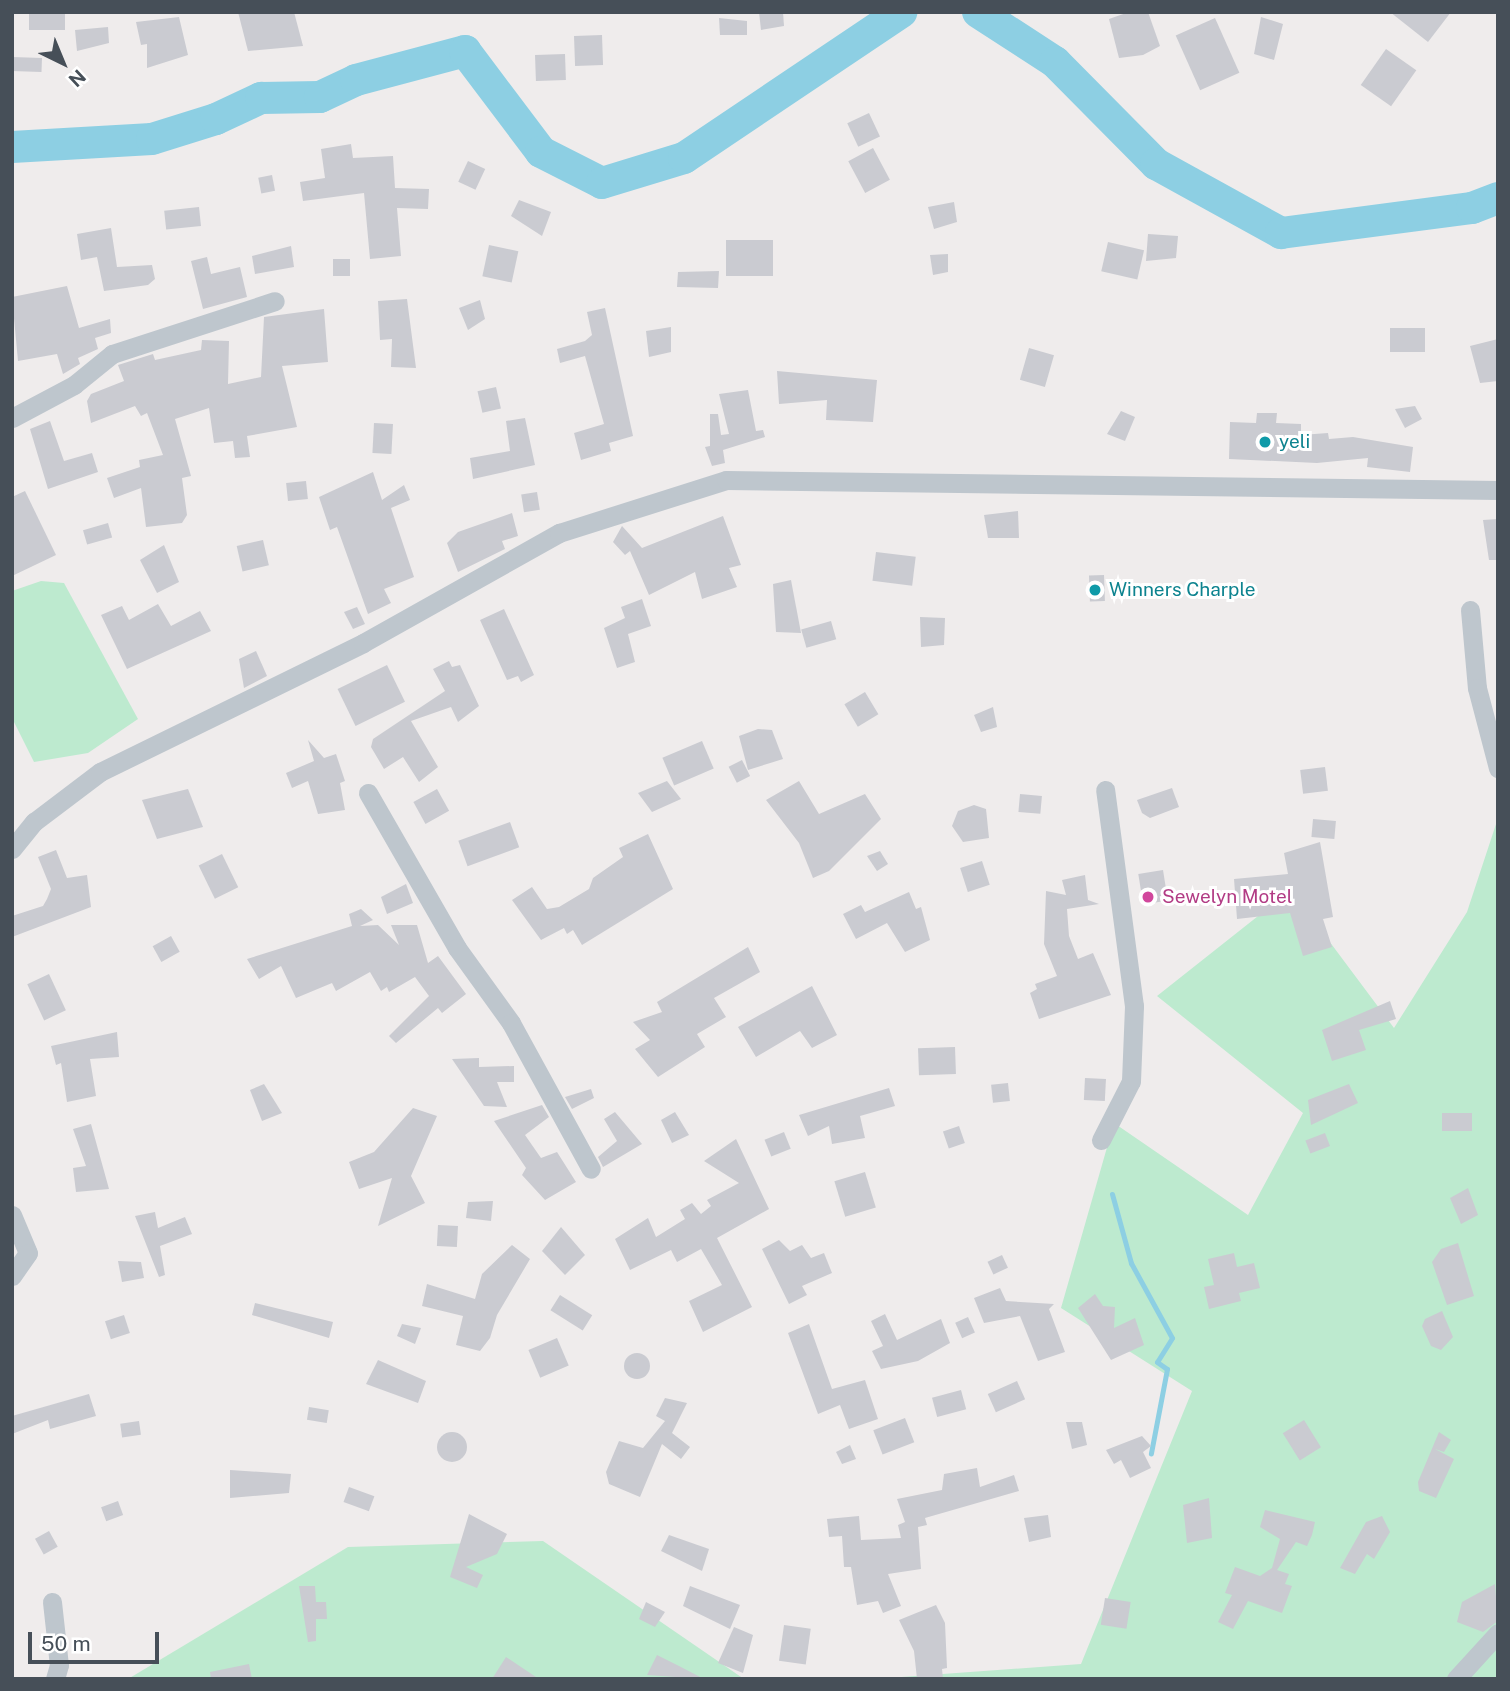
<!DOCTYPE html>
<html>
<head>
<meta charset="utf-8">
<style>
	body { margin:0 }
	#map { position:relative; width:1510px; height:1691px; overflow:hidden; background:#efecec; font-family:"Public Sans",sans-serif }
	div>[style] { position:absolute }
	.green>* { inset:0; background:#bdeacf }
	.stream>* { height:5px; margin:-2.5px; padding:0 2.5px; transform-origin:2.5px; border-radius:2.5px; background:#8dcfe3 }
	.river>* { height:32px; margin:-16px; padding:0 16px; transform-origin:16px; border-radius:16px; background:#8dcfe3 }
	.building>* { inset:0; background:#cacbd1; transform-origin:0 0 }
	.round { border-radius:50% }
	.path>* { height:3.5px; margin-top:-1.75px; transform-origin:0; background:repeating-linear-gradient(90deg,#78c5a1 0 5px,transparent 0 8.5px) }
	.street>* { height:19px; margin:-9.5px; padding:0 9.5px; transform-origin:9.5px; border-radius:9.5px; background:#bec6cd }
	.dots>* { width:19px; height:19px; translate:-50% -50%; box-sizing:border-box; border:4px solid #fff; border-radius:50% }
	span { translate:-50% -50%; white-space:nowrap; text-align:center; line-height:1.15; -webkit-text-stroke:6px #fff; paint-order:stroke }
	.culture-label { font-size:19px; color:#0d838f }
	.left { translate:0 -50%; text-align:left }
	.hotel-label { font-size:19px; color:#b23c85 }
	.frame { position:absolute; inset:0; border:14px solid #464f58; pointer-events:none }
	.north { position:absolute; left:28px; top:28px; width:70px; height:70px; -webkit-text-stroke:5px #fff; paint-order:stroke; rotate:137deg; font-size:19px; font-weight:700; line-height:28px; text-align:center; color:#464f58 }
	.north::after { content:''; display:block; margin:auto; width:24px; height:32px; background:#464f58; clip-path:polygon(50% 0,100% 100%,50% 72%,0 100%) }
	.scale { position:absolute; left:28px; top:1632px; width:131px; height:32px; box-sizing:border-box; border:4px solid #464f58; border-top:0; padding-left:9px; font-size:21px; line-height:24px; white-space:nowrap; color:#464f58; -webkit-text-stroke:5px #fff; paint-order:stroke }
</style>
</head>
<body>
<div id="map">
	<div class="green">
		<div style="clip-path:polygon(41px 581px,64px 583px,138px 719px,88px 753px,34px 762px,12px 718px,12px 591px)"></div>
		<div style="clip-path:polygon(1498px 818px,1498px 1679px,874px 1679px,1081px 1664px,1192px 1391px,1061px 1308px,1114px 1123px,1248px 1215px,1303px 1113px,1157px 996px,1291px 890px,1394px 1028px,1467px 912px)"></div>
		<div style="clip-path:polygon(543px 1541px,744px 1679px,128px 1679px,348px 1547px)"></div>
	</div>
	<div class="stream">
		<div style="left:1112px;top:1194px;width:72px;rotate:74.6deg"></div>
		<div style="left:1131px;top:1263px;width:85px;rotate:61.3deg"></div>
		<div style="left:1172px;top:1338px;width:28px;rotate:122deg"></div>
		<div style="left:1157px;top:1362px;width:12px;rotate:35deg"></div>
		<div style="left:1167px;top:1369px;width:86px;rotate:100.8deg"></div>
	</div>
	<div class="river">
		<div style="left:978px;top:12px;width:92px;rotate:33deg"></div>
		<div style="left:1055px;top:62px;width:144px;rotate:45.3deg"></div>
		<div style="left:1156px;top:164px;width:143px;rotate:28.9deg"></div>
		<div style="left:1281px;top:233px;width:193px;rotate:-7.5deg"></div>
		<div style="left:1472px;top:208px;width:28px;rotate:-21deg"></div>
		<div style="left:12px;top:147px;width:140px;rotate:-3.3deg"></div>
		<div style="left:152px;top:139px;width:67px;rotate:-17.4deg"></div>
		<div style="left:216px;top:119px;width:50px;rotate:-25deg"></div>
		<div style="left:261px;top:98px;width:59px;rotate:-1deg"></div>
		<div style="left:320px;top:97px;width:40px;rotate:-25deg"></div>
		<div style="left:356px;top:80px;width:113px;rotate:-14.9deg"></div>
		<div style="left:465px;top:51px;width:126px;rotate:53deg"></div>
		<div style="left:541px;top:152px;width:68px;rotate:26.9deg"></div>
		<div style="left:602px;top:183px;width:86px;rotate:-17deg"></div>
		<div style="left:684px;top:158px;width:262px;rotate:-33.9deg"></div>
	</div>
	<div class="building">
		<div style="left:29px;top:12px;width:36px;height:18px"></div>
		<div style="clip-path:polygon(238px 12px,294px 12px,303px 46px,248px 51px)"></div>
		<div style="clip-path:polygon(759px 12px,783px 12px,784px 26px,761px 30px)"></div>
		<div style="clip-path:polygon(1129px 12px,1148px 12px,1160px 46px,1143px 55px,1119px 58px,1109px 19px)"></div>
		<div style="clip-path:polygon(1390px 12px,1451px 12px,1428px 42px)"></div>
		<div style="clip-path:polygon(179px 17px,188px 55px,147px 68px,147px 44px,141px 45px,136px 22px)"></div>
		<div style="clip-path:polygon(1261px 17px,1283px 24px,1274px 60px,1254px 54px)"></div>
		<div style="clip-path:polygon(719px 18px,747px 21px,747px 35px,720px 35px)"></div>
		<div style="left:1215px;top:18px;width:60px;height:43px;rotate:66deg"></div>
		<div style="clip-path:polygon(108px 27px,109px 43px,77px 51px,75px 30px)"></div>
		<div style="left:602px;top:35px;width:30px;height:28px;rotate:88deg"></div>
		<div style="left:1386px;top:49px;width:37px;height:44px;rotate:35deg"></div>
		<div style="left:565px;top:54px;width:26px;height:30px;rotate:88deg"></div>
		<div style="left:12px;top:57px;width:30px;height:14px;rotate:2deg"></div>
		<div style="left:869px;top:113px;width:26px;height:24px;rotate:65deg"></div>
		<div style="clip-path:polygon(351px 144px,353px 158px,393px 156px,395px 188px,429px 189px,428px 209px,397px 208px,401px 256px,370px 259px,364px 193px,303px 201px,300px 182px,325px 178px,321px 149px)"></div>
		<div style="left:873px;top:148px;width:36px;height:28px;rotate:62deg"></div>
		<div style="left:468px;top:161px;width:19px;height:23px;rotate:25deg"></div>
		<div style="left:272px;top:175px;width:16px;height:14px;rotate:79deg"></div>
		<div style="clip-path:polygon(519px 200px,551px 212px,542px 236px,511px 216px)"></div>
		<div style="clip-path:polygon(954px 202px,957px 222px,934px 229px,928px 207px)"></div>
		<div style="left:199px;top:207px;width:19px;height:35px;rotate:84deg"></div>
		<div style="clip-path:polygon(111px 228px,117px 267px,152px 265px,155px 279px,148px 285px,104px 291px,97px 257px,81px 260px,77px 234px)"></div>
		<div style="clip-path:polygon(1148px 234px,1178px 236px,1176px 258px,1146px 261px)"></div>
		<div style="left:773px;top:240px;width:36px;height:47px;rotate:90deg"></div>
		<div style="left:1108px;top:242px;width:37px;height:30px;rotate:13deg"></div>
		<div style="left:489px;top:245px;width:30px;height:32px;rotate:12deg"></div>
		<div style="clip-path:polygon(291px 246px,294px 267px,255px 274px,252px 256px)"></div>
		<div style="clip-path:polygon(948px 254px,948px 272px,933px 275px,930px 255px)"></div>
		<div style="clip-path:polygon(207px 257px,211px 274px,240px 267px,247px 297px,203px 309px,191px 261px)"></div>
		<div style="left:333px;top:259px;width:17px;height:17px"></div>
		<div style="clip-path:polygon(719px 271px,718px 288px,677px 287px,678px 272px)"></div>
		<div style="clip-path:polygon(67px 286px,79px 328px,110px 319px,111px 333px,95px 338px,98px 349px,78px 358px,80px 364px,63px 374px,57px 354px,18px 361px,12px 297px)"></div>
		<div style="clip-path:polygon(407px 299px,416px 368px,391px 367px,392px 339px,380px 340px,378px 301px)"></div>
		<div style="clip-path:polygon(480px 300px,485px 319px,468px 330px,459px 308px)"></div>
		<div style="clip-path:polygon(605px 308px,633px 436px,609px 443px,611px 451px,581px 460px,574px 433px,604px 424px,585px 356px,560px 363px,557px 349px,585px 341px,592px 335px,587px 312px)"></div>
		<div style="clip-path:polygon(324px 309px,328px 362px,282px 366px,297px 427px,247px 436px,250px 457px,235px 458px,233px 441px,214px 443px,209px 408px,175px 419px,191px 476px,182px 478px,187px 515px,182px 523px,146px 527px,141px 488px,114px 498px,107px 478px,140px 467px,139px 460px,163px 455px,147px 413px,141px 416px,135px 406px,91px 423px,87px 401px,91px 394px,124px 381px,118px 365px,153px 354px,155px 360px,201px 350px,202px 340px,229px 341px,228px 384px,261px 377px,264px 317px)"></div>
		<div style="clip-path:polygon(671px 327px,671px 352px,649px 357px,646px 331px)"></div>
		<div style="left:1390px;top:328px;width:35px;height:24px"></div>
		<div style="clip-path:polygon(1498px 339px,1498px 381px,1480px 383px,1470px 346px)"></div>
		<div style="left:1029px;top:348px;width:26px;height:33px;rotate:16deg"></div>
		<div style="clip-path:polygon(777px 371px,877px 380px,873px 422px,826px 420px,827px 400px,779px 404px)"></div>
		<div style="left:496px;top:387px;width:22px;height:19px;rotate:77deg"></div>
		<div style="clip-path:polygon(748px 390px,756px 431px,763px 430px,765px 437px,723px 450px,725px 463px,712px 466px,705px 447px,710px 446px,710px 414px,718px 414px,721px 435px,729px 434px,719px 394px)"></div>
		<div style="clip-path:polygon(1415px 406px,1422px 419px,1405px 428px,1395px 409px)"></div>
		<div style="clip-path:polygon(1121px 411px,1135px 417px,1125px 441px,1107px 434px)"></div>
		<div style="clip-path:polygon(1257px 413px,1277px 413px,1276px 423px,1301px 424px,1301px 435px,1328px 433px,1329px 439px,1353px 437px,1413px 447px,1410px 472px,1367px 467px,1368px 458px,1317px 463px,1229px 459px,1230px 422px,1256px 423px)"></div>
		<div style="clip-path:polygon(525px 418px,535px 465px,473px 479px,470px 458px,510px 451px,506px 421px)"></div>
		<div style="clip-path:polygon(50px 421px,64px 461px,92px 453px,98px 472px,48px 489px,30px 429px)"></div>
		<div style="left:374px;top:423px;width:19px;height:30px;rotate:3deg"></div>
		<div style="clip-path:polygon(373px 472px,382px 500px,404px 485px,410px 500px,391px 508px,414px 577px,384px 589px,391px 603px,368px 614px,337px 527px,330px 530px,319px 497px)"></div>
		<div style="left:306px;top:481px;width:18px;height:20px;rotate:84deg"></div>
		<div style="clip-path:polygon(25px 491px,56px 555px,12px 576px,12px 497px)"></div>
		<div style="left:537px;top:492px;width:18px;height:16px;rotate:81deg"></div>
		<div style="clip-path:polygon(1018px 511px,1019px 538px,988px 538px,984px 515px)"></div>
		<div style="clip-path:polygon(512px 513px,518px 536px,502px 541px,505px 549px,458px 572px,447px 543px,458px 532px)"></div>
		<div style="clip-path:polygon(723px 516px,741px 565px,729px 568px,737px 587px,702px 599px,695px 572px,649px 595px,630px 551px,625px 555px,613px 542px,622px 526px,642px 548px)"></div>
		<div style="clip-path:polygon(1498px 519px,1498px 560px,1489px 560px,1483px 520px)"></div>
		<div style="left:108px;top:523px;width:15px;height:26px;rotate:74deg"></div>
		<div style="left:263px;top:540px;width:26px;height:27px;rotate:77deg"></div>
		<div style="clip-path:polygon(164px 545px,179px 582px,157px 593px,140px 560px)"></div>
		<div style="left:876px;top:552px;width:40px;height:29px;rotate:7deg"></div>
		<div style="left:1104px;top:575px;width:26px;height:15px;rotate:88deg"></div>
		<div style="clip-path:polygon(791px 580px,801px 633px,776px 632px,773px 584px)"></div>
		<div style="clip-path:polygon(642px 599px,651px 626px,628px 634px,635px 662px,617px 668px,604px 628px,625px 618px,621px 607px)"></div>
		<div style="clip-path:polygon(158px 604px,171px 626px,200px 611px,211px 631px,127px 669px,101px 615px,122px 606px,129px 620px)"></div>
		<div style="clip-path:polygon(357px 607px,365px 624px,353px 629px,344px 612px)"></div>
		<div style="clip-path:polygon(504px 609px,534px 675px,521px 682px,518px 676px,507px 680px,480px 620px)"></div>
		<div style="clip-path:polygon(920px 617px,945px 618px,944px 645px,921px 647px)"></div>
		<div style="left:831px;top:621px;width:19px;height:31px;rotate:74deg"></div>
		<div style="clip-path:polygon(256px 651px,267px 676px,244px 688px,239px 659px)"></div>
		<div style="clip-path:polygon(449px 661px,452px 667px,460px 665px,479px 706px,458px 722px,451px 707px,411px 721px,438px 767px,419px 782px,403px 757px,384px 769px,371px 747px,373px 739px,445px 691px,433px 669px)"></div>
		<div style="left:387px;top:665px;width:41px;height:55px;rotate:64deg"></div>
		<div style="left:865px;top:692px;width:26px;height:24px;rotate:59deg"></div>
		<div style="clip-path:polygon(993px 707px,997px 727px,981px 732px,974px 715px)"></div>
		<div style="clip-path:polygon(758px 729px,772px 730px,783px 759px,748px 770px,739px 736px)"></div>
		<div style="clip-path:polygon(308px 740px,324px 758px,336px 754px,345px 781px,340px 783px,345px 810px,318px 814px,308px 781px,292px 788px,286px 773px,314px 761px)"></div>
		<div style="left:702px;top:741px;width:30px;height:43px;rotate:67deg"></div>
		<div style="left:742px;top:760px;width:18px;height:15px;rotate:63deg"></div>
		<div style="left:1325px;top:767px;width:24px;height:25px;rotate:83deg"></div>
		<div style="clip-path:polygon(667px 781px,681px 799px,652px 812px,638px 793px)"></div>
		<div style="clip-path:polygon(799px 781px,819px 814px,865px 794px,881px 819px,829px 871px,813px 878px,799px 843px,766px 800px)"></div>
		<div style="clip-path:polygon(1172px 788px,1179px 807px,1150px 818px,1142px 813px,1137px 800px)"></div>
		<div style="clip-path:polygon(188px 789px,203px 827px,157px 839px,142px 800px)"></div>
		<div style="left:437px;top:789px;width:25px;height:27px;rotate:61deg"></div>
		<div style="left:1020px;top:794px;width:22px;height:18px;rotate:5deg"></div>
		<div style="clip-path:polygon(974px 805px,986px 809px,989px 838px,963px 842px,952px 826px,958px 811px)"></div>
		<div style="left:1313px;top:819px;width:23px;height:18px;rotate:5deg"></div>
		<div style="left:510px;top:822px;width:27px;height:55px;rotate:70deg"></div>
		<div style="clip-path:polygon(648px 834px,673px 889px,582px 945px,573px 930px,567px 934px,564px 928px,541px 940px,512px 900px,532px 887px,547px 909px,559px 907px,589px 889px,593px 878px,623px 857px,619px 848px)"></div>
		<div style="clip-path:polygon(1320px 842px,1333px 917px,1323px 919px,1332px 947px,1303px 956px,1290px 913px,1237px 919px,1234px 879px,1288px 874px,1284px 853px)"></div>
		<div style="clip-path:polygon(56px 850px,67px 878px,87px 875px,91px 907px,12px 937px,12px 916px,43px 906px,47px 899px,51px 889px,38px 857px)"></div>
		<div style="clip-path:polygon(880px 851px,888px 864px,877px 871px,867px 856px)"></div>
		<div style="left:222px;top:854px;width:37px;height:26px;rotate:64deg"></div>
		<div style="left:982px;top:861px;width:25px;height:23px;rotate:72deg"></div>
		<div style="left:1163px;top:870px;width:31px;height:25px;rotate:81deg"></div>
		<div style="clip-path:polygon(1085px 875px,1088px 900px,1099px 904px,1067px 909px,1069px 936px,1078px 959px,1093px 953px,1111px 995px,1039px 1019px,1030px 993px,1037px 989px,1035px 984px,1057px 976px,1044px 944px,1046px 891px,1066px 895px,1062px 880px)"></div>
		<div style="clip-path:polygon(406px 884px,413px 903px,387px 914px,381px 897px)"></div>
		<div style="clip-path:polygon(909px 892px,916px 909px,921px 907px,930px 940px,905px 952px,887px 923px,856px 939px,843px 914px,861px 905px,865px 912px)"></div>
		<div style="clip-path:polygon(361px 909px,373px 920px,360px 926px,378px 925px,399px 945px,391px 925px,417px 925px,428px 963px,438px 956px,466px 994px,442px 1013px,438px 1008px,396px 1043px,389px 1036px,429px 996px,415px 977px,389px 992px,387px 987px,381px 991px,370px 972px,336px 991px,332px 983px,296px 998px,281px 966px,259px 979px,247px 959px,352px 926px,349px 914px)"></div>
		<div style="left:171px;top:936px;width:18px;height:21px;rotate:61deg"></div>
		<div style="clip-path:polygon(748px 947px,760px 972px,714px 998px,726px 1017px,697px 1034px,705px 1047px,658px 1077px,635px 1049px,650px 1040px,633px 1022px,662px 1012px,657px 1002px)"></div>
		<div style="left:49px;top:974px;width:40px;height:24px;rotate:65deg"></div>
		<div style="clip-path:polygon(812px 986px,837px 1035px,812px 1048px,800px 1031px,756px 1057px,738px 1027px)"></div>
		<div style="clip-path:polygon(1390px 1001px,1396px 1019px,1359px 1030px,1366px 1050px,1332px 1061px,1322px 1030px)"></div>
		<div style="clip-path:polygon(117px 1032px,119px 1057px,90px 1059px,96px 1096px,67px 1102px,61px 1063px,56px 1065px,51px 1046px)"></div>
		<div style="left:955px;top:1047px;width:27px;height:37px;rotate:88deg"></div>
		<div style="clip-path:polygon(479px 1058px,479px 1067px,514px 1066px,514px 1082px,497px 1082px,507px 1107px,484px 1106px,452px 1059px)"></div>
		<div style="left:1085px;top:1078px;width:21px;height:22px;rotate:3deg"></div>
		<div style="left:1008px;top:1083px;width:18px;height:17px;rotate:84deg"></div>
		<div style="clip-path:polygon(264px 1084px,282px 1113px,262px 1121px,250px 1090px)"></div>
		<div style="clip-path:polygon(1349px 1084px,1358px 1103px,1311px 1125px,1308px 1100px)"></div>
		<div style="clip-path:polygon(889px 1088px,895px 1106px,860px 1116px,865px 1138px,832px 1144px,829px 1126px,808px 1136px,799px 1115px)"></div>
		<div style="clip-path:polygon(591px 1089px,594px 1098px,572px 1109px,565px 1097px)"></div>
		<div style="clip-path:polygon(542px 1105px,549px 1117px,525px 1135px,541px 1158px,557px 1152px,576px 1182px,545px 1200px,522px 1175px,526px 1168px,494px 1121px)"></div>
		<div style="clip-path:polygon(413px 1108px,437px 1116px,411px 1176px,425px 1203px,378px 1226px,392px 1178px,359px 1189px,349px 1162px,374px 1152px)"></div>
		<div style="clip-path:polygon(615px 1112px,642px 1144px,603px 1167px,598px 1157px,617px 1141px,604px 1119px)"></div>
		<div style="clip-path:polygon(675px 1112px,689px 1135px,672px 1143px,661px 1120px)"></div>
		<div style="left:1442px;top:1113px;width:30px;height:18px"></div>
		<div style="clip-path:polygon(91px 1124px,109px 1189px,76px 1192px,73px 1168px,86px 1166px,73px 1129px)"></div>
		<div style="left:959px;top:1126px;width:18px;height:17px;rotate:71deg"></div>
		<div style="left:784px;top:1132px;width:18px;height:21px;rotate:68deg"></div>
		<div style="left:1325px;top:1133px;width:14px;height:21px;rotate:69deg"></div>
		<div style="clip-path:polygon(736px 1139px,769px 1209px,717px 1238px,752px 1307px,703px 1332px,689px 1301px,722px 1285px,701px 1249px,677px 1262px,671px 1250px,630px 1270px,615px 1239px,648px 1218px,656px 1237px,685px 1219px,680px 1210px,692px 1203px,701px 1214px,711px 1206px,707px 1200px,739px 1183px,704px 1161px)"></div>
		<div style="left:865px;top:1172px;width:37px;height:32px;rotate:73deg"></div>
		<div style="clip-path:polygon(1468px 1188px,1478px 1215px,1461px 1224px,1450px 1198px)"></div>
		<div style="clip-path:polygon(493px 1201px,491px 1221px,466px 1218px,468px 1202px)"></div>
		<div style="clip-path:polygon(155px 1212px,158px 1228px,185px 1217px,192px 1234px,160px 1246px,165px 1275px,159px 1277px,135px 1216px)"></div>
		<div style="left:438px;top:1225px;width:20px;height:21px;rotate:3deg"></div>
		<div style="clip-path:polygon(561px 1227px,585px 1255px,565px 1275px,542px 1251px)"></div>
		<div style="clip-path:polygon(779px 1240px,790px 1251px,802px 1245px,811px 1258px,824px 1253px,832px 1273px,802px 1286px,807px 1295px,789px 1304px,762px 1249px)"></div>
		<div style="clip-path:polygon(1458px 1243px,1474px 1296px,1447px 1305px,1432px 1262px,1441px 1249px)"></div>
		<div style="clip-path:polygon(512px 1245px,530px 1259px,497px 1315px,490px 1338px,480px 1351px,456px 1345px,463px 1316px,422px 1306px,427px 1284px,475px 1299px,482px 1274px)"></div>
		<div style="clip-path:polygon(1234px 1253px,1237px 1267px,1254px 1263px,1260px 1288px,1239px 1293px,1241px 1301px,1209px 1309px,1204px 1287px,1214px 1285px,1208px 1259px)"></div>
		<div style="left:1002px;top:1255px;width:14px;height:16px;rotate:65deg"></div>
		<div style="clip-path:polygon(118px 1261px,141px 1262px,144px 1278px,122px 1282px)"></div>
		<div style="clip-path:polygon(1000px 1288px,1006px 1301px,1054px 1304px,1049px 1309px,1065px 1352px,1038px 1361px,1020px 1316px,984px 1323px,974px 1298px)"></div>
		<div style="clip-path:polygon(1095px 1294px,1103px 1306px,1115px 1307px,1114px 1328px,1135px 1318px,1144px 1345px,1111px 1360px,1078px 1308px)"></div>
		<div style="left:560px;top:1295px;width:38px;height:18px;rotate:32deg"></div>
		<div style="clip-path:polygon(255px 1303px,333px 1322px,329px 1338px,252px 1315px)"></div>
		<div style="clip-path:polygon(1442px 1311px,1453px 1337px,1441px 1350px,1431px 1346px,1422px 1326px,1425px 1319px)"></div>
		<div style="clip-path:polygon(885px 1314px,897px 1340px,941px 1319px,950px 1343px,918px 1361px,881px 1369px,872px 1351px,883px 1346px,871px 1321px)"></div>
		<div style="left:124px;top:1315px;width:19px;height:20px;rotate:72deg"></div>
		<div style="left:968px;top:1317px;width:17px;height:14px;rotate:66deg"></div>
		<div style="clip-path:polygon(402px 1324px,421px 1328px,415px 1344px,397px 1336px)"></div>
		<div style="clip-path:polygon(809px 1324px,832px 1389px,865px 1380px,878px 1419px,849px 1429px,840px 1405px,818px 1414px,788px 1333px)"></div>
		<div style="left:557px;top:1338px;width:30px;height:31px;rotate:67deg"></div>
		<div class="round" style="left:624px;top:1353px;width:26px;height:26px"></div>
		<div style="clip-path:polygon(378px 1360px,426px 1381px,418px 1403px,366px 1384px)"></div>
		<div style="left:1017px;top:1381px;width:20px;height:32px;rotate:66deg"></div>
		<div style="left:961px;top:1390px;width:20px;height:30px;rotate:75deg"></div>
		<div style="clip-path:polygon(89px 1394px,96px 1416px,50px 1429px,48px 1420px,12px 1434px,12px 1416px)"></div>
		<div style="clip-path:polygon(665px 1398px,687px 1403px,672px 1433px,690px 1447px,681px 1459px,662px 1444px,640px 1497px,609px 1484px,606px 1472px,619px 1441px,643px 1448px,665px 1421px,656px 1416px)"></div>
		<div style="left:309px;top:1407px;width:20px;height:13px;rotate:9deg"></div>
		<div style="left:905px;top:1418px;width:26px;height:34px;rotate:69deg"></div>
		<div style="left:1304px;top:1420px;width:32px;height:25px;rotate:58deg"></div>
		<div style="left:139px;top:1421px;width:14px;height:19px;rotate:82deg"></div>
		<div style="clip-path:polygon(1066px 1422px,1082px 1422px,1087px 1445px,1072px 1449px)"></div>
		<div style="clip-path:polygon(1439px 1432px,1451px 1440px,1444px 1452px,1435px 1449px,1454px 1459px,1436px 1498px,1419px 1491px,1418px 1482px)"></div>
		<div class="round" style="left:437px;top:1432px;width:30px;height:30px"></div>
		<div style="clip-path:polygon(1142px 1436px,1151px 1446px,1143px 1452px,1151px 1468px,1130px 1478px,1121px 1460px,1114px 1464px,1106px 1450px)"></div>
		<div style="clip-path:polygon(850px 1445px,856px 1459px,842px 1464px,836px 1452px)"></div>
		<div style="clip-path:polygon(977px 1468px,980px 1487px,1014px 1475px,1019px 1491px,925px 1518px,927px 1525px,918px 1527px,921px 1569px,888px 1574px,901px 1606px,883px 1613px,878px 1601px,857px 1605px,851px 1567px,844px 1567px,842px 1536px,829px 1537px,827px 1519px,859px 1516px,861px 1540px,901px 1538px,898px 1525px,905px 1522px,897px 1499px,942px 1490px,944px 1474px)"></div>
		<div style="clip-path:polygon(230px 1470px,291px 1474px,289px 1493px,230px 1498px)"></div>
		<div style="left:349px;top:1487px;width:27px;height:16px;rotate:20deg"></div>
		<div style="clip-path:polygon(1209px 1498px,1212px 1538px,1187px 1543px,1183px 1505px)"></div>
		<div style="left:118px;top:1501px;width:15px;height:18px;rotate:70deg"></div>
		<div style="clip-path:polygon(1265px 1510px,1315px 1522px,1312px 1535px,1307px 1546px,1296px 1542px,1277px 1570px,1289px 1574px,1285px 1584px,1292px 1586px,1282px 1613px,1248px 1601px,1233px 1629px,1218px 1622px,1232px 1595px,1225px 1593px,1235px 1567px,1260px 1576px,1272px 1568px,1280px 1539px,1260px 1527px)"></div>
		<div style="clip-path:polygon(469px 1514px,507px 1534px,497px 1554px,466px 1567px,483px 1575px,477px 1588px,450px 1577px)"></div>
		<div style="clip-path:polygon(1048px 1515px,1051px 1537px,1029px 1542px,1024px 1518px)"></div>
		<div style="clip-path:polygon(1382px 1516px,1390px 1532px,1374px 1559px,1367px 1554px,1355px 1574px,1340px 1568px,1366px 1522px)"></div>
		<div style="left:49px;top:1531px;width:18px;height:16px;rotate:61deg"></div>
		<div style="clip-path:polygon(669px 1535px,709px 1549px,702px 1571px,661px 1551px)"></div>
		<div style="clip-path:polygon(1495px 1584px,1498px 1621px,1483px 1632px,1457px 1622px,1462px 1602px)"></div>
		<div style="clip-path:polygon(299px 1586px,315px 1586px,316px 1602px,326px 1602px,327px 1619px,316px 1619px,316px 1641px,308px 1642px)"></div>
		<div style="clip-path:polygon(690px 1586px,740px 1605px,730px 1629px,683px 1606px)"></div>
		<div style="left:1105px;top:1598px;width:26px;height:27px;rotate:9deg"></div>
		<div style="clip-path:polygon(646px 1602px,665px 1612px,655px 1627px,639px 1619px)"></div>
		<div style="clip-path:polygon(936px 1605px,945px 1623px,947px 1668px,942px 1669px,943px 1679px,917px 1679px,914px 1651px,899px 1620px)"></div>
		<div style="left:784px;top:1625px;width:27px;height:36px;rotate:8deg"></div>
		<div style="clip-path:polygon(734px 1627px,753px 1635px,743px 1673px,718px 1663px)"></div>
		<div style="clip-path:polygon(657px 1655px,679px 1666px,704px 1679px,647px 1675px)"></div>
		<div style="clip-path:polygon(506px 1657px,539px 1679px,492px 1679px)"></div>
		<div style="clip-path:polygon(249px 1664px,252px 1679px,211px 1679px,210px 1672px)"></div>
	</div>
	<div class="path">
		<div style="left:258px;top:1679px;width:1px"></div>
	</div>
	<div class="street">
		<div style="left:12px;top:418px;width:70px;rotate:-28deg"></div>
		<div style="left:74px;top:385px;width:49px;rotate:-39.2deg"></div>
		<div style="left:112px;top:354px;width:171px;rotate:-18deg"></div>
		<div style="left:1470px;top:610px;width:78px;rotate:84.9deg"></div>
		<div style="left:1477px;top:688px;width:83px;rotate:75.3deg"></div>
		<div style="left:368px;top:793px;width:179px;rotate:60.1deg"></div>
		<div style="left:457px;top:948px;width:92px;rotate:54.2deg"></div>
		<div style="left:511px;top:1023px;width:166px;rotate:61.3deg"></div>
		<div style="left:12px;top:849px;width:35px;rotate:-51deg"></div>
		<div style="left:34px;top:822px;width:83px;rotate:-37.1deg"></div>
		<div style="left:100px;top:772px;width:293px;rotate:-26.1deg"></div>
		<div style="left:363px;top:643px;width:225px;rotate:-29.3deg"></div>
		<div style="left:559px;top:533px;width:175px;rotate:-17.6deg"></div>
		<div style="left:726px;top:480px;width:772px;rotate:0.74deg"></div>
		<div style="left:1101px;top:1140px;width:66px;rotate:-63deg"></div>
		<div style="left:1131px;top:1081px;width:75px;rotate:-87.7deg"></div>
		<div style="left:1134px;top:1006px;width:218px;rotate:-97.6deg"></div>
		<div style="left:12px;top:1215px;width:41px;rotate:67.2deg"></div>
		<div style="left:28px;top:1253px;width:28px;rotate:125deg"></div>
		<div style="left:52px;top:1602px;width:63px;rotate:83.7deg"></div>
		<div style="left:59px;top:1665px;width:15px;rotate:106deg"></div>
		<div style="left:1456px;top:1679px;width:62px;rotate:-47.6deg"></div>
	</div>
	<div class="dots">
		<div style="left:1265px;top:442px;background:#0f9aa8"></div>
		<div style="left:1095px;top:590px;background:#0f9aa8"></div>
		<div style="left:1148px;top:897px;background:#d1479c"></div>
	</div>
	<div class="culture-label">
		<span class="left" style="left:1279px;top:442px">yeli</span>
		<span class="left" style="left:1109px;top:590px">Winners Charple</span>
	</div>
	<div class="hotel-label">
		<span class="left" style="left:1162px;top:897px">Sewelyn Motel</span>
	</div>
	<div class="frame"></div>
	<div class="north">N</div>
	<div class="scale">50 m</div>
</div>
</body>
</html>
